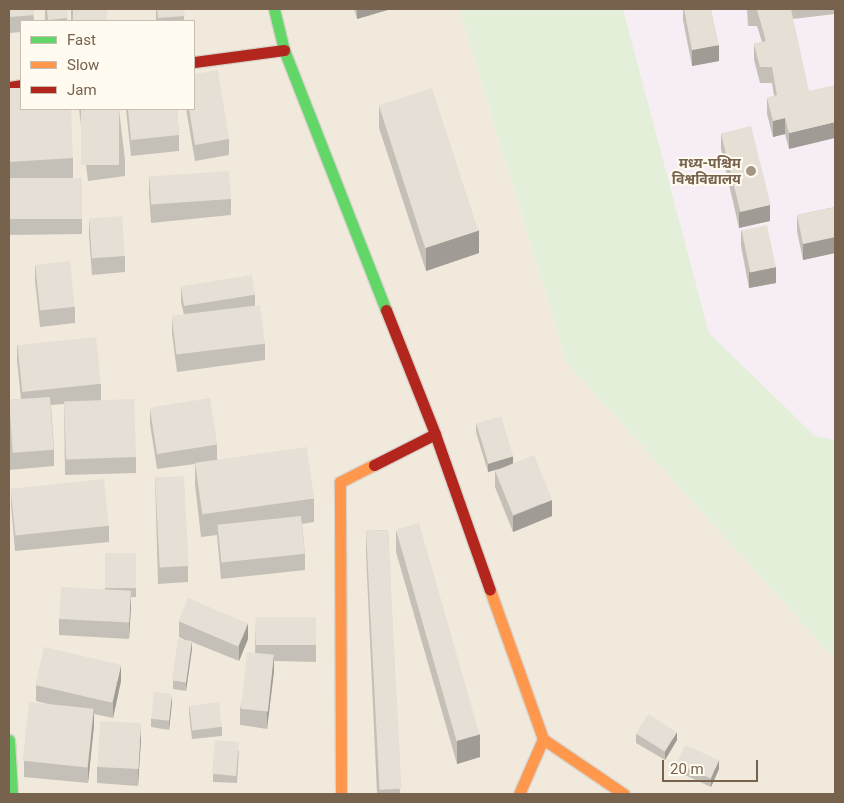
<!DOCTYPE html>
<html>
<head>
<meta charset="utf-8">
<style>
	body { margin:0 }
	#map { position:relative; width:844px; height:803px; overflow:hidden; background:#f8f6ee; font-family:Roboto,"Noto Sans Devanagari",sans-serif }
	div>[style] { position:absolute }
	.residential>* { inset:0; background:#f1eadc }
	.education>* { inset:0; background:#f6eef4 }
	.green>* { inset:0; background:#e3efd9 }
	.roads { filter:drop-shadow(1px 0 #d8d3cc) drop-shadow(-1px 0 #d8d3cc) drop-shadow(0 1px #d8d3cc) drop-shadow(0 -1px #d8d3cc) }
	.fast>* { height:11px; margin:-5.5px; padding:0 5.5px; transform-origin:5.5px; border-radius:5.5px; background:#63d668 }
	.slow>* { height:11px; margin:-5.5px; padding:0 5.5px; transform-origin:5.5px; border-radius:5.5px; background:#ff974d }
	.jam>* { height:11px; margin:-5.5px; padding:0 5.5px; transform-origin:5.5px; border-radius:5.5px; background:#b3261e }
	.wall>* { inset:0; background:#c5c0b7; transform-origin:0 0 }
	.shaded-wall>* { inset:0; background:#a09c95 }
	.building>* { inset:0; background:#e5dfd5; transform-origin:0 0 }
	.dots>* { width:14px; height:14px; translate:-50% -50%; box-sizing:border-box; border:2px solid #fffbf1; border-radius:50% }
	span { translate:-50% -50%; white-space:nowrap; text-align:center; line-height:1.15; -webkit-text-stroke:4px #fffbf1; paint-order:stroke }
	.poi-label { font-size:14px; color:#77624d; font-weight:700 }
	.right { translate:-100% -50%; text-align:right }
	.frame { position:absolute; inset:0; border:10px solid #77624d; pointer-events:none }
	.legend { position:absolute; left:20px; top:20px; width:175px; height:90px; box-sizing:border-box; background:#fffbf1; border:1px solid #c9beaf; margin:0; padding:6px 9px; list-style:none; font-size:15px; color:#77624d }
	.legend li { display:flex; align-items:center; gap:10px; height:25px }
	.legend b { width:25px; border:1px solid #c9beaf }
	.scale { position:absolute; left:662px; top:760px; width:96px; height:22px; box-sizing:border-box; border:2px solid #77624d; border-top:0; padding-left:6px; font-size:15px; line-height:18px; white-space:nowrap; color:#77624d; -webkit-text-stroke:4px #fffbf1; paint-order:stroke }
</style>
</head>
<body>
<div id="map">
	<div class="residential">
		<div style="clip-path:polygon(evenodd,9px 9px,459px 9px,567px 363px,835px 659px,835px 794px,9px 794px,9px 9px,21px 21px,194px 21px,194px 109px,21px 109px,21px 21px)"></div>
	</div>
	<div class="education">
		<div style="clip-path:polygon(623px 9px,835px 9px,835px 440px,815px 436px,709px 333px)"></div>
	</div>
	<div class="green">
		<div style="clip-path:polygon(459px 9px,623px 9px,709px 333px,815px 436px,835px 440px,835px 659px,567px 363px)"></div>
	</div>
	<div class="roads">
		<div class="fast">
			<div style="left:274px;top:9px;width:42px;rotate:76.3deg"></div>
			<div style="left:284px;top:50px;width:279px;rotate:68.6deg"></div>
			<div style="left:9px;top:740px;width:54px;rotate:86.8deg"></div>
		</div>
		<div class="slow">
			<div style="left:490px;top:590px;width:158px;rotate:70.4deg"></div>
			<div style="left:543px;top:739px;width:98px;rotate:34.2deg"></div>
			<div style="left:341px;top:794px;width:312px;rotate:-90.2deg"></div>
			<div style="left:340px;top:482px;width:38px;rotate:-27deg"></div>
			<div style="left:519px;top:794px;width:60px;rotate:-66.4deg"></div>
		</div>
		<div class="jam">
			<div style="left:194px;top:62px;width:91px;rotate:-7.6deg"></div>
			<div style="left:9px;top:87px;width:12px;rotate:-9deg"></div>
			<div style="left:386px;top:310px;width:133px;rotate:68.4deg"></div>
			<div style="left:435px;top:434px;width:165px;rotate:70.6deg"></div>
			<div style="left:374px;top:465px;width:68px;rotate:-26.9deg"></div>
		</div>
	</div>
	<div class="wall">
		<div style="clip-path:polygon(9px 9px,33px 9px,34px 21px,21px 21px,21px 32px,10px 33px,9px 21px)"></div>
		<div style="left:45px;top:9px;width:22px;height:12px"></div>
		<div style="left:71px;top:9px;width:36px;height:12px"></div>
		<div style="left:156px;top:9px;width:28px;height:12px"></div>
		<div style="clip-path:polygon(354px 9px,391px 9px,357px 19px)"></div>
		<div style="clip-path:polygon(683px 9px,711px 9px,719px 61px,692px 66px,683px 20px)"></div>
		<div style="clip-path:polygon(747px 9px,835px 9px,835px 14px,793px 19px,789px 149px,785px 134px,773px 137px,767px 114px,767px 98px,774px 96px,772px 83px,760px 83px,754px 60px,754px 44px,762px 42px,757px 26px,748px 26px)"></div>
		<div style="clip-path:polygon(9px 88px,73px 158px,73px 178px,82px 178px,82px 234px,9px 235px)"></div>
		<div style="clip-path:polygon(379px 106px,479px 253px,426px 271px,379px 128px)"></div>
		<div style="clip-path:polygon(79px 109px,119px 109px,125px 160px,125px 176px,88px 181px)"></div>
		<div style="clip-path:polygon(126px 109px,177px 109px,179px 135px,179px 151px,131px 156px)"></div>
		<div style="clip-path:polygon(186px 109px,194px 109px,229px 139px,229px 155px,195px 161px)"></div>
		<div style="clip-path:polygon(721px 133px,770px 221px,739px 228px,721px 149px)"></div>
		<div style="clip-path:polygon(149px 178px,231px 199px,231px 215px,151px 223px,149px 194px)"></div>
		<div style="clip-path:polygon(835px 207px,835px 253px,803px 260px,797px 231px,797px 215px)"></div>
		<div style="clip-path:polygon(89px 220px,125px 256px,125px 272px,92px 275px,89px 236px)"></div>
		<div style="clip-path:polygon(741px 230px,776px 283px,749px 288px,741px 246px)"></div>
		<div style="clip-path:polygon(35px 265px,75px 307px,75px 323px,40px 327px,35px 281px)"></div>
		<div style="clip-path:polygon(181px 286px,255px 295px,255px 306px,265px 344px,265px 360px,177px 372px,172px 333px,172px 317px,184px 315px,181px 302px)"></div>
		<div style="clip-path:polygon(17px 345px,101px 384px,101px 399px,136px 457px,136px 473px,65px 475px,64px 404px,51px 405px,54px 450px,54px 466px,9px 470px,9px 400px,21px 399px,17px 361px)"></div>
		<div style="clip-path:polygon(150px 408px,217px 444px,217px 459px,314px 499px,314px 522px,302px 524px,305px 554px,305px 570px,221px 579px,217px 535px,201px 537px,195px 485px,195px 464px,157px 469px,150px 424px)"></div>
		<div style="clip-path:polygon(476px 424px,513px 463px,552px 516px,513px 532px,495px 487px,495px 471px,501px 468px,488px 472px,476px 432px)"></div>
		<div style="clip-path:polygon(155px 477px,188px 566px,188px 582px,158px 584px)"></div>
		<div style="clip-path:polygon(11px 489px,109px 526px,109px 542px,15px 551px,11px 504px)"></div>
		<div style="clip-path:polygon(388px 530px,400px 794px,377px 794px,366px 554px,366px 531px)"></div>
		<div style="clip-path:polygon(396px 530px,480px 757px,457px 764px,396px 552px)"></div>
		<div style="clip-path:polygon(105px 553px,136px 553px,136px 597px,131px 597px,129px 639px,59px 635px,59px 619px,105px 589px)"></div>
		<div style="clip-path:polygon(256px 617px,316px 617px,316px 662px,274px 661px,274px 671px,267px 729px,240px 725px,240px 709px,255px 653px)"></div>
		<div style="clip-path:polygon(179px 621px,248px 639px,239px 661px,192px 642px,192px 649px,186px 691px,173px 689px,173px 681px,185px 640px,179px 637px)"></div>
		<div style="clip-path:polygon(121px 681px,113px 718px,94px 714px,94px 725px,88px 783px,24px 777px,24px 761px,52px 705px,36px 701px,36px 685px)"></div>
		<div style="clip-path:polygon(172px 703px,169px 730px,151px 727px,151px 719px)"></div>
		<div style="clip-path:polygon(189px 706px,222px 727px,222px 736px,192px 739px,189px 714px)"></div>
		<div style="clip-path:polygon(636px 734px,677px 740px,665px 760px,636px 743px)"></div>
		<div style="clip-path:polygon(141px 739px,138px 786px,97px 783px,97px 767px)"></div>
		<div style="clip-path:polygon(239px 750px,237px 783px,213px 782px,213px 774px)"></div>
		<div style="clip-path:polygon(676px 763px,719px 769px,711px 787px,676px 771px)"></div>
	</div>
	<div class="shaded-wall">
		<div style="clip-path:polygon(357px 9px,391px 9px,357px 19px)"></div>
		<div style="clip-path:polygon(719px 45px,719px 61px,692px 66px,692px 50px)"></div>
		<div style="clip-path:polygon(785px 118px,785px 134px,773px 137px,773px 121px)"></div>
		<div style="clip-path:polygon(835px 122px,835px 138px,789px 149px,789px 133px)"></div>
		<div style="clip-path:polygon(770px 205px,770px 221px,739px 228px,739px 212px)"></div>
		<div style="clip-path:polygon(479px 230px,479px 253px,426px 271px,426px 248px)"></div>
		<div style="clip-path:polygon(835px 237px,835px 253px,803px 260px,803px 244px)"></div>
		<div style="clip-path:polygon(776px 267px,776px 283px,749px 288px,749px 272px)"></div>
		<div style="clip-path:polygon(513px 456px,513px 465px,488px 472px,488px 464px)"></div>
		<div style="clip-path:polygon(552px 500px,552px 516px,513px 532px,513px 516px)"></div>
		<div style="clip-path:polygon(131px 591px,131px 607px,129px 639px,129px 623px)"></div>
		<div style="clip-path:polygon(248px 623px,248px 639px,239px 661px,239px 646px)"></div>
		<div style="clip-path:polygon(192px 641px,192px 649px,186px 691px,186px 682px)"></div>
		<div style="clip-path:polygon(274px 655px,274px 671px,267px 729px,267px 713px)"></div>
		<div style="clip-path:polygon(121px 665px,121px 681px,113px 718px,113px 702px)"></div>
		<div style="clip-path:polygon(172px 694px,172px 703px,169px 730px,169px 722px)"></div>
		<div style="clip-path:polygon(94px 709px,94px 725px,88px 783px,88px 767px)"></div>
		<div style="clip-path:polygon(141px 723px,141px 739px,138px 786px,138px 770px)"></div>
		<div style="clip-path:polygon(677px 732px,677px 740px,665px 760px,665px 752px)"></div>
		<div style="clip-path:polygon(480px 734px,480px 757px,457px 764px,457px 741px)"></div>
		<div style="clip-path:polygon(719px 760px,719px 769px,711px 787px,711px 779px)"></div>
	</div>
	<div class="building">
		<div style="clip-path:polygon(9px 9px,33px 9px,34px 15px,10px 17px)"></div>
		<div style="clip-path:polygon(47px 9px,67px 9px,68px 18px,48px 20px)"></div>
		<div style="left:73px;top:9px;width:34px;height:12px"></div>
		<div style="clip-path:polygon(157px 9px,184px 9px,185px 16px,158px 18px)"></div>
		<div style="clip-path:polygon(684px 9px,711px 9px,719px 45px,692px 50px)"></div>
		<div style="clip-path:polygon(748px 9px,791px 9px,809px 91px,835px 85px,835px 122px,789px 133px,785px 118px,773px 121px,767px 98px,777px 95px,772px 67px,760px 67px,754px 44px,766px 41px,757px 10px,748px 10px)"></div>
		<div style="clip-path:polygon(218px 70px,229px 139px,195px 145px,189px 109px,194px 109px,194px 74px)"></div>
		<div style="clip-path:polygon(9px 88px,21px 88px,21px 109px,71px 109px,73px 158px,9px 162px)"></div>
		<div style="left:432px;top:88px;width:150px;height:56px;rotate:72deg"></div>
		<div style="left:81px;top:109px;width:38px;height:56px"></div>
		<div style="clip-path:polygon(128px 109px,177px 109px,179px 135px,131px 140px)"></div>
		<div style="left:751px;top:126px;width:81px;height:31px;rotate:76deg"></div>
		<div style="left:229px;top:171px;width:28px;height:80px;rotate:86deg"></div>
		<div style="left:9px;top:178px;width:73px;height:41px"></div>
		<div style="clip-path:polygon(835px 207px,835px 237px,803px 244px,797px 215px)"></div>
		<div style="left:122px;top:216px;width:40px;height:33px;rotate:86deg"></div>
		<div style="left:767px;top:225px;width:43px;height:26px;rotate:78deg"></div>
		<div style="left:70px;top:261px;width:46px;height:35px;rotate:84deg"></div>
		<div style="left:252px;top:275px;width:20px;height:72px;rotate:81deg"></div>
		<div style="left:260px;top:305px;width:39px;height:89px;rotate:83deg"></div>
		<div style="left:96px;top:337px;width:47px;height:79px;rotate:84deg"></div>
		<div style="left:50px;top:397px;width:53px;height:41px;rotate:86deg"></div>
		<div style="left:210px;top:398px;width:47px;height:61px;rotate:81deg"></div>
		<div style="left:134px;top:399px;width:58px;height:70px;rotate:88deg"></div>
		<div style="left:501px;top:416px;width:42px;height:26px;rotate:73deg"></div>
		<div style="left:307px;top:447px;width:52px;height:113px;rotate:82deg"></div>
		<div style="left:534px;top:455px;width:48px;height:42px;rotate:68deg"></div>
		<div style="left:184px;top:476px;width:90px;height:29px;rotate:87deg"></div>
		<div style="left:104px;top:479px;width:47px;height:94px;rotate:84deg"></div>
		<div style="left:301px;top:516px;width:38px;height:84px;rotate:84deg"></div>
		<div style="left:419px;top:523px;width:220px;height:24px;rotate:74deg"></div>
		<div style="left:388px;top:530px;width:259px;height:22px;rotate:87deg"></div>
		<div style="left:105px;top:553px;width:31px;height:35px"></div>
		<div style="left:61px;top:587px;width:70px;height:32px;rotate:3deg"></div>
		<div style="left:188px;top:598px;width:65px;height:25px;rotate:23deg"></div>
		<div style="left:256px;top:617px;width:60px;height:28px"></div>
		<div style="left:178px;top:639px;width:14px;height:42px;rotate:8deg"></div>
		<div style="left:44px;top:647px;width:79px;height:39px;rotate:13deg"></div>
		<div style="left:247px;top:652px;width:27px;height:57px;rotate:6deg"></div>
		<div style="left:154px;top:692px;width:18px;height:27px;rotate:6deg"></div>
		<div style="left:29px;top:702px;width:65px;height:59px;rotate:6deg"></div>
		<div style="left:219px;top:702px;width:25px;height:30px;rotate:83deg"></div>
		<div style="left:648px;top:714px;width:34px;height:23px;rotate:32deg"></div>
		<div style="left:100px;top:721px;width:41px;height:46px;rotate:3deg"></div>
		<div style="left:215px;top:740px;width:24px;height:34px;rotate:5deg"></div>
		<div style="left:685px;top:745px;width:37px;height:20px;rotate:24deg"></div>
	</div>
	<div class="dots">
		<div style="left:751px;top:171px;background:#a49685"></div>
	</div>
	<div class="poi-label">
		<span class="right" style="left:741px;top:171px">मध्य-पश्चिम<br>विश्वविद्यालय</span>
	</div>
	<div class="frame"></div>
	<ul class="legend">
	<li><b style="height:6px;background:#63d668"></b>Fast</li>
	<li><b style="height:6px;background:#ff974d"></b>Slow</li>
	<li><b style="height:6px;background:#b3261e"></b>Jam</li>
	</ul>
	<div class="scale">20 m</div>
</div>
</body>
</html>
